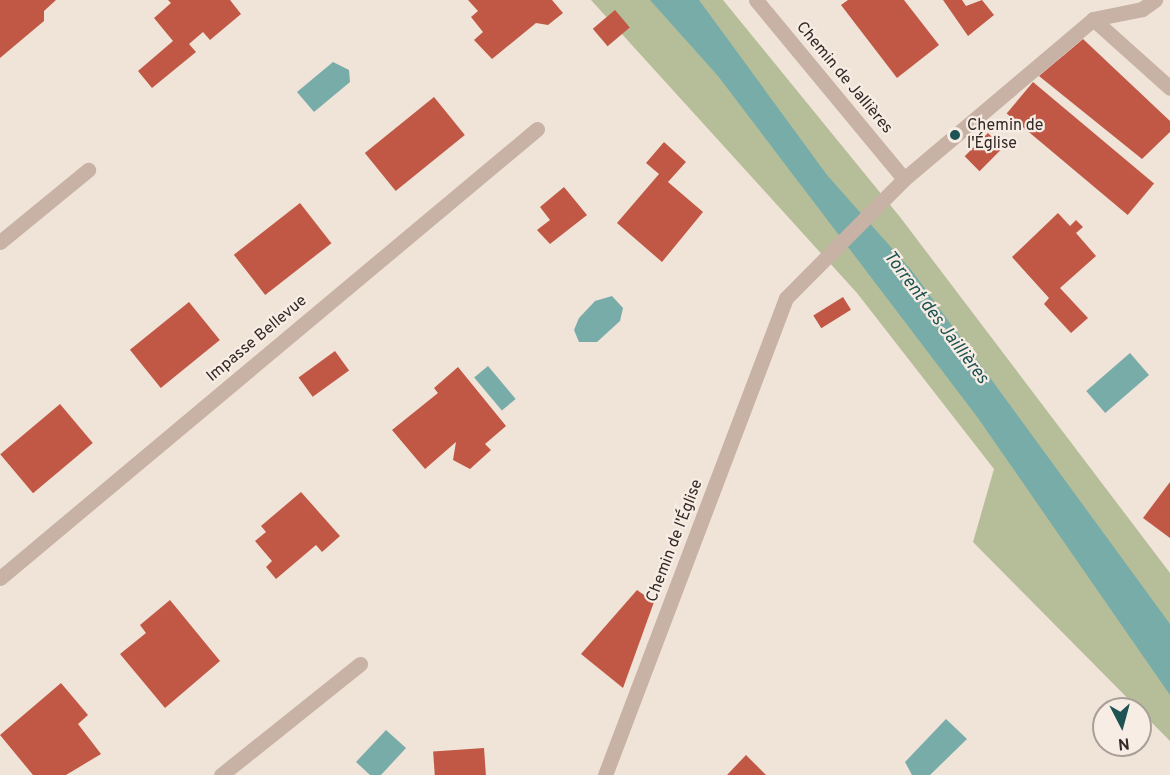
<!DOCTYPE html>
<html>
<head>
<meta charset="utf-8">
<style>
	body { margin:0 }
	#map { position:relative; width:1170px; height:775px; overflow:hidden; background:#f0e3d8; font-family:Overpass,sans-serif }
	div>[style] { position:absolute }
	.green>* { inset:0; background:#b5be99 }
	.water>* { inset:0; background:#78aca9; transform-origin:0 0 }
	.building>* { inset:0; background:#c15845; transform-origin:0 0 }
	.minor>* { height:15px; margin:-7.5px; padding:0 7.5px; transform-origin:7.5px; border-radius:7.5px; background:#c7b2a5 }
	.tertiary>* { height:15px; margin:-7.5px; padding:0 7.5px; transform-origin:7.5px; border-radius:7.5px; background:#c7b2a5 }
	.dots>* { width:16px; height:16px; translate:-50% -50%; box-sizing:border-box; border:3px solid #f8ede4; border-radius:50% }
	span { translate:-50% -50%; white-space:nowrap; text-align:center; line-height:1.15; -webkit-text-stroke:4.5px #f8ede4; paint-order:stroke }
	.street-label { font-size:16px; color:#332926 }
	.poi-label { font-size:16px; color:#332926 }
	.left { translate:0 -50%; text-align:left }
	.water-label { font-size:18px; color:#1d5352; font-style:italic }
	.north { position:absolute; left:1092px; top:697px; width:60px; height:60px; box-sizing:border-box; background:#f8ede4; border:2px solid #a99f98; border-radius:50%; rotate:174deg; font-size:16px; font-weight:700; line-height:24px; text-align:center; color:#332926 }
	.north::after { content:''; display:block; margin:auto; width:21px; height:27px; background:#1d5352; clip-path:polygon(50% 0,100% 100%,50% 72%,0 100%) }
</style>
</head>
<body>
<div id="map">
	<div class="green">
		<div style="clip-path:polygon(591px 0,723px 0,900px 217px,1170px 573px,1170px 741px,973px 542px,994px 469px,857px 293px)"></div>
	</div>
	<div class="water">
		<div style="clip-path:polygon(650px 0,699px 0,827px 175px,912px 271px,1170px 624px,1170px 695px,978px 418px,718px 76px)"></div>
		<div style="clip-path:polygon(333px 62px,349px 70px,350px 82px,314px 112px,297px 92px)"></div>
		<div style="clip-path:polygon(612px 296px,623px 308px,620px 321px,597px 342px,579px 342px,574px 330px,579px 318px,595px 301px)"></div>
		<div style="left:1130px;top:353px;width:29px;height:58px;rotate:49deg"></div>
		<div style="left:488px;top:366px;width:43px;height:18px;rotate:50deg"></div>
		<div style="clip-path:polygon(946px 719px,967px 739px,930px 775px,912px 775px,905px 762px)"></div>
		<div style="clip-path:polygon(386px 730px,406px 748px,381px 775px,370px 775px,356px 762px)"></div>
	</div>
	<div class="building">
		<div style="clip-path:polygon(0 0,56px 0,44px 11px,44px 21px,0 58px)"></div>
		<div style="clip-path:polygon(168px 0,230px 0,241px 14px,210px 40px,203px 32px,189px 44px,196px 52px,152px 88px,138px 71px,173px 41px,154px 18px,171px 3px)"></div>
		<div style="clip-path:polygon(468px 0,552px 0,563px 13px,548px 25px,536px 23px,492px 59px,474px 40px,483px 32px,471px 17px,478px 11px)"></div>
		<div style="clip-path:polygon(848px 0,904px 0,939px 45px,897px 78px,841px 5px)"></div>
		<div style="clip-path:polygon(943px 0,962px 0,966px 6px,982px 0,994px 15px,968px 36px)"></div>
		<div style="left:615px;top:10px;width:23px;height:29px;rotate:50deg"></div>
		<div style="clip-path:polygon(1083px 39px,1170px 121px,1170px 132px,1142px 159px,1039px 76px)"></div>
		<div style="left:1033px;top:82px;width:158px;height:41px;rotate:40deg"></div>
		<div style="left:434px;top:97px;width:49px;height:89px;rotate:51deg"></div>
		<div style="left:988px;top:133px;width:21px;height:33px;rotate:45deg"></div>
		<div style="clip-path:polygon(664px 142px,686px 162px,668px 182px,703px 212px,662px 262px,617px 223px,659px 174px,646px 163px)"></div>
		<div style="clip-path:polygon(564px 187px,587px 215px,550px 244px,537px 230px,550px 220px,540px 207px)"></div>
		<div style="left:300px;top:203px;width:51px;height:84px;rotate:52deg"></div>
		<div style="clip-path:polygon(1058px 213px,1070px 226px,1076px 220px,1083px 227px,1076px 233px,1096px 256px,1060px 288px,1088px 318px,1071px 333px,1044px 304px,1049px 298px,1012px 257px)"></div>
		<div style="left:843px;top:297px;width:15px;height:35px;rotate:58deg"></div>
		<div style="left:189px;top:302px;width:49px;height:76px;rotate:51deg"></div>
		<div style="left:335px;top:351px;width:24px;height:45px;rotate:54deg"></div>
		<div style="clip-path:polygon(458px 367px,506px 426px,485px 444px,491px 450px,470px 469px,453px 460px,456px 442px,425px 469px,392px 430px,438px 393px,434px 388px)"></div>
		<div style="left:60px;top:404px;width:51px;height:78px;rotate:50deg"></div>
		<div style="clip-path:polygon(1170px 482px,1170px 538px,1143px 518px)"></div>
		<div style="clip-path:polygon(301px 492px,340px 536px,322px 552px,316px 545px,276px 579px,266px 567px,272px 561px,255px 541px,266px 532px,261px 526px)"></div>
		<div style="clip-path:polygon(637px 590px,654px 602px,623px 688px,581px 654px)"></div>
		<div style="clip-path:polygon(170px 600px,220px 661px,165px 708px,120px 654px,146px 633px,140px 625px)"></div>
		<div style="clip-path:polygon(61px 683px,88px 715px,78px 724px,101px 754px,66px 775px,33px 775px,0 735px)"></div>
		<div style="left:484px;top:748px;width:27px;height:51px;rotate:86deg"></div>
		<div style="clip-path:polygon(746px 755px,766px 775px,727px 775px)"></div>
	</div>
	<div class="minor">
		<div style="left:756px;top:0;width:232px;rotate:50.4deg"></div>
		<div style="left:1093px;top:19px;width:103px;rotate:41.9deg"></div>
		<div style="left:0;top:242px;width:114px;rotate:-39.3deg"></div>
		<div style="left:0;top:578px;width:700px;rotate:-39.9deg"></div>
		<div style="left:221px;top:775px;width:178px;rotate:-38.6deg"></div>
	</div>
	<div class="tertiary">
		<div style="left:605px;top:775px;width:510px;rotate:-69.22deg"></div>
		<div style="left:786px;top:298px;width:168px;rotate:-45.2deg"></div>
		<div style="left:904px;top:179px;width:248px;rotate:-40.2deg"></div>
		<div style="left:1093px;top:19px;width:50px;rotate:-11.5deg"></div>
		<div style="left:1142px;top:9px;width:16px;rotate:-35deg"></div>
	</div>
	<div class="dots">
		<div style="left:955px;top:135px;background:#1d5352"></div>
	</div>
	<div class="street-label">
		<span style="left:844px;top:78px;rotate:50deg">Chemin de Jallières</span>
		<span style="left:257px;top:339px;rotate:-40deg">Impasse Bellevue</span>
		<span style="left:675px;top:541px;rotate:-69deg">Chemin de l'Église</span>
	</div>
	<div class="poi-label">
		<span class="left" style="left:967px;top:135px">Chemin de<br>l'Église</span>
	</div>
	<div class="water-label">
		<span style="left:935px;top:318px;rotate:53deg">Torrent des Jaillières</span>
	</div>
	<div class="north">N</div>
</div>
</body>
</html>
